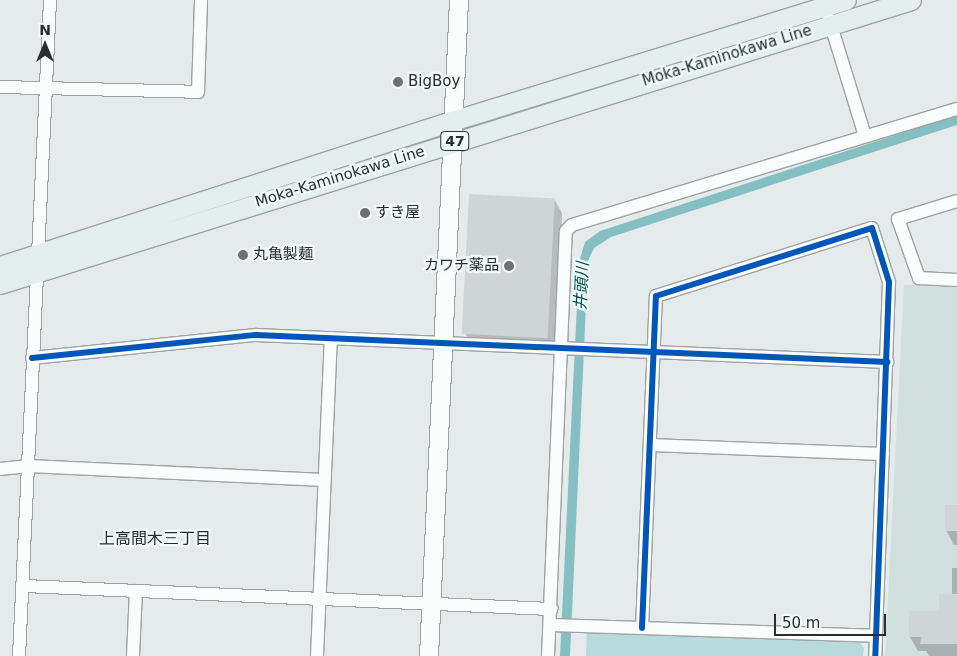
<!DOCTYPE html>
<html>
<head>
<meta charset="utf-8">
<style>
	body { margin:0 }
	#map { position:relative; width:957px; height:656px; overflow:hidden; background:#e5ebeb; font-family:"DejaVu Sans","Noto Sans JP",sans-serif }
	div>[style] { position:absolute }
	.built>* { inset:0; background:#d1dfdf }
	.green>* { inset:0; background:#b8dadc }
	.water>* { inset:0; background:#84bfc2 }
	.shadow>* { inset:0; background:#0003 }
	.building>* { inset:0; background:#cfd4d4; transform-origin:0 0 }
	.roads { filter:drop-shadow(1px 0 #9ea2a2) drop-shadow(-1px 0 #9ea2a2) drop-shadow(0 1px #9ea2a2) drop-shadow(0 -1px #9ea2a2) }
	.street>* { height:12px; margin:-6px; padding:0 6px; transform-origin:6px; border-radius:6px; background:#fbfcfc }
	.secondary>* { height:18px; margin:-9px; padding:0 9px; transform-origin:9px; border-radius:9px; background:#fbfcfc }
	.primary>* { height:19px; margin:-9.5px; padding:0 9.5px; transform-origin:9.5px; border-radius:9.5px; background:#e3eeee }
	.cycleway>* { height:6px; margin:-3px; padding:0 3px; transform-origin:3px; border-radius:3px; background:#0057b8 }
	.dots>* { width:14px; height:14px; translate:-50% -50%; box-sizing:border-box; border:2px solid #effbfb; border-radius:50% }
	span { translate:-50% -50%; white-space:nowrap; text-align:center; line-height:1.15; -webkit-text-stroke:4.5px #effbfb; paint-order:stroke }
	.shield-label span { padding:1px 4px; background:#effbfb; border:1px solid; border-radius:4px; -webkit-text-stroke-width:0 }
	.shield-label { font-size:14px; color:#292d2d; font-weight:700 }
	.street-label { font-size:15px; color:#292d2d }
	.poi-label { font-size:15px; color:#292d2d }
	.left { translate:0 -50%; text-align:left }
	.right { translate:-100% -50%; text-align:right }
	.water-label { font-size:16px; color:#004e52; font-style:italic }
	.neighbourhood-label { font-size:16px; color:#262f2f }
	.north { position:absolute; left:20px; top:20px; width:50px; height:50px; -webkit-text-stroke:4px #effbfb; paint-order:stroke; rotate:0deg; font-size:14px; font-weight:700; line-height:20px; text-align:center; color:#292d2d }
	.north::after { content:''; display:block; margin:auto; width:18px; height:22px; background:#292d2d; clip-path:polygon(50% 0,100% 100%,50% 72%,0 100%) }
	.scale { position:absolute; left:774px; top:614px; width:112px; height:22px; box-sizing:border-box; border:2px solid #292d2d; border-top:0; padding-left:6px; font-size:15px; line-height:18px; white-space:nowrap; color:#292d2d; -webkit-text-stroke:4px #effbfb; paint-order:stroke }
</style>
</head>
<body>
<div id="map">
	<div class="built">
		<div style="clip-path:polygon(904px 285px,957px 287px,957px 656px,885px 656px)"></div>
	</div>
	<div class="green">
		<div style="clip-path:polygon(587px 629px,858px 640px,864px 648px,863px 656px,586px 656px)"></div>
	</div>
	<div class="water">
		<div style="clip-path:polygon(957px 115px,957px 125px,611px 237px,594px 248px,588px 261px,570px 656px,560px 656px,579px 262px,585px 242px,600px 231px)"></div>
	</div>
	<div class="shadow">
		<div style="clip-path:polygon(554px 199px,562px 213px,557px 351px,474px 348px,465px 333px)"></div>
		<div style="clip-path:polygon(957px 506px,957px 545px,954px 545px,946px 530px)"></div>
		<div style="clip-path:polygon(952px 568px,957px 568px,957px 656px,929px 656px,926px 651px,918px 651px,910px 637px,940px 613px,952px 595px)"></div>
	</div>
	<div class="building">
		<div style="left:469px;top:194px;width:86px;height:140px;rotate:3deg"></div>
		<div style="left:945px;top:505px;width:12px;height:26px"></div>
		<div style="clip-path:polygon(939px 594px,957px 594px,957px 644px,920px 644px,921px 637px,909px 637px,909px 611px,939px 611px)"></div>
	</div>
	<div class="roads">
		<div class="street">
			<div style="left:829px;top:19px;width:122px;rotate:72.9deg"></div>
			<div style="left:0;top:87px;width:198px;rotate:1.4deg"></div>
			<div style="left:198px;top:92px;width:92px;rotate:-88.1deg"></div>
			<div style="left:957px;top:201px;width:62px;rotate:163deg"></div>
			<div style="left:898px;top:219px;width:63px;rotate:70.4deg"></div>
			<div style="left:919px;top:278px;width:38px;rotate:3deg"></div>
			<div style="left:32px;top:358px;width:225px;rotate:-5.9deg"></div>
			<div style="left:256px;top:335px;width:632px;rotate:2.45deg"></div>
			<div style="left:650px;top:445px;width:233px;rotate:2.2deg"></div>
			<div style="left:0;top:469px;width:29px;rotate:-6deg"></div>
			<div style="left:29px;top:466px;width:295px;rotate:2.7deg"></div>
			<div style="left:24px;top:586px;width:528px;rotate:2.5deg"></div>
			<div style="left:550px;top:625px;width:326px;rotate:1.9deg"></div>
			<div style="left:642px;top:628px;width:332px;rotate:-87.6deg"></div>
			<div style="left:656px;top:296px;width:226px;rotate:-17.5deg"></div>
			<div style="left:872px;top:228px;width:57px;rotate:72.5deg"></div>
			<div style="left:889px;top:282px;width:374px;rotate:92.1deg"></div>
			<div style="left:19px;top:656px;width:657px;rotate:-87.29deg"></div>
			<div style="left:133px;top:656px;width:65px;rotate:-87.4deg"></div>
			<div style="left:317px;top:656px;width:318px;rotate:-87.5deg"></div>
			<div style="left:548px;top:656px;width:425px;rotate:-87.6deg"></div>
			<div style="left:566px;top:231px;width:8px;rotate:-45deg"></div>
			<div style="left:572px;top:225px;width:402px;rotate:-16.8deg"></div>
		</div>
		<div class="secondary">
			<div style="left:429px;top:656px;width:657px;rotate:-87.38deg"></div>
		</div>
		<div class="primary">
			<div style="left:0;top:266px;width:475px;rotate:-17.8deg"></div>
			<div style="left:452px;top:121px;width:412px;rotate:-17.1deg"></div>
			<div style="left:0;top:284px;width:954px;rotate:-17.31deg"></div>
		</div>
	</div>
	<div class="cycleway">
		<div style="left:32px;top:358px;width:225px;rotate:-5.9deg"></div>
		<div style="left:256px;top:335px;width:632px;rotate:2.45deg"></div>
		<div style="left:642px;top:628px;width:332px;rotate:-87.6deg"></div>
		<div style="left:656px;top:296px;width:226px;rotate:-17.5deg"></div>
		<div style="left:872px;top:228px;width:57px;rotate:72.5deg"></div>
		<div style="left:889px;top:282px;width:374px;rotate:92.1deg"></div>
	</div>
	<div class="dots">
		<div style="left:398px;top:82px;background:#6b7070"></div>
		<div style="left:365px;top:213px;background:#6b7070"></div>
		<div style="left:243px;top:255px;background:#6b7070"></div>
		<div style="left:509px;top:266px;background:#6b7070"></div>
	</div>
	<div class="shield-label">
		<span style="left:455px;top:141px">47</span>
	</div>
	<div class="street-label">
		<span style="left:727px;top:56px;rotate:-17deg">Moka-Kaminokawa Line</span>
		<span style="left:340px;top:177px;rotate:-17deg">Moka-Kaminokawa Line</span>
	</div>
	<div class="poi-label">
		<span class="left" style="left:408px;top:82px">BigBoy</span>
		<span class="left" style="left:375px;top:213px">すき屋</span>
		<span class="left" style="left:253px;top:255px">丸亀製麺</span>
		<span class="right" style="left:499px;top:266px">カワチ薬品</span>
	</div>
	<div class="water-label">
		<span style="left:582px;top:286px;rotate:-87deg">井頭川</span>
	</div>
	<div class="neighbourhood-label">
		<span style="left:155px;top:539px">上高間木三丁目</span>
	</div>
	<div class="north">N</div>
	<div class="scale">50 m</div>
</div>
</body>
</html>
